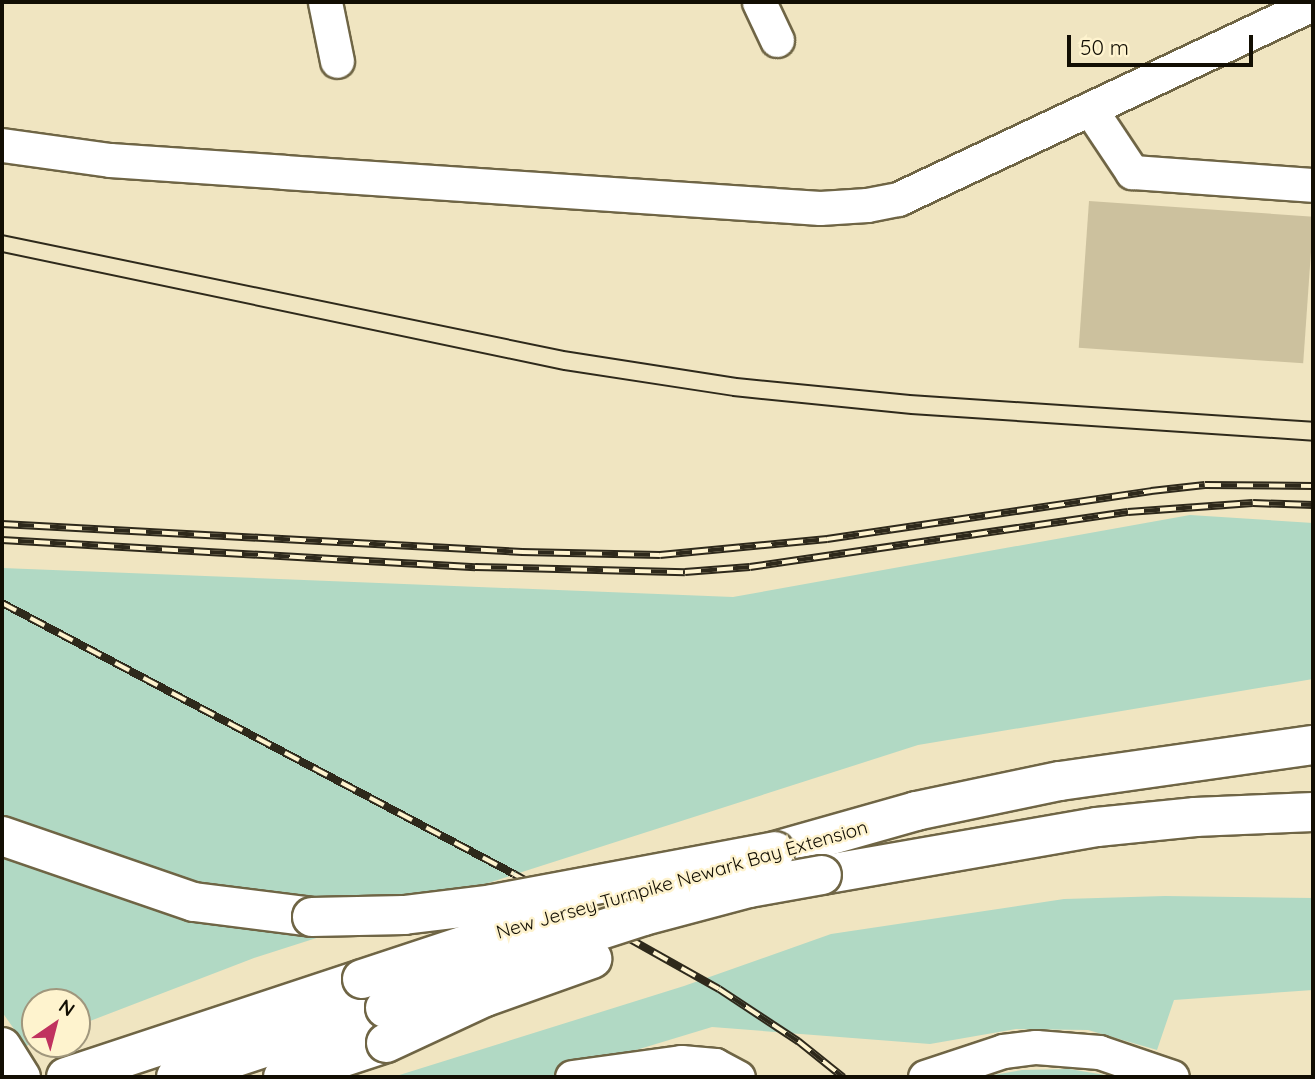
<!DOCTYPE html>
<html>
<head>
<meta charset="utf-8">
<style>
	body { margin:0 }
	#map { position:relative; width:1315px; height:1079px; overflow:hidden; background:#f0e5c1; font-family:Quicksand,sans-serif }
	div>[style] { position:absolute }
	.green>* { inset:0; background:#b1d9c4 }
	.building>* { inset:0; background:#ccc19e; transform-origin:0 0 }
	.roads { filter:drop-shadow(2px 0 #6f6545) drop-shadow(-2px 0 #6f6545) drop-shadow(0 2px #6f6545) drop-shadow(0 -2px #6f6545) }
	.minor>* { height:33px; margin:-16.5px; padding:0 16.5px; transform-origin:16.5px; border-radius:16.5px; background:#fff }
	.highway>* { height:38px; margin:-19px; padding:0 19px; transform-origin:19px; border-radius:19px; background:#fff }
	.tram>* { height:2px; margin:-1px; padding:0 1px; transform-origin:1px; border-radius:1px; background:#2e291b }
	.rail>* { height:8px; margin-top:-4px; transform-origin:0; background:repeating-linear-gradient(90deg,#fef3ce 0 16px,#2e291b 0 32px); box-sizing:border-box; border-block:2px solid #2e291b }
	.bridges { filter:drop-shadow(2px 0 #6f6545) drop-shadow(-2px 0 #6f6545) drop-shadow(0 2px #6f6545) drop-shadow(0 -2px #6f6545) }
	.highway-bridge>* { height:38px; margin:-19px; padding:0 19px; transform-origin:19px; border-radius:19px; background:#fff }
	span { translate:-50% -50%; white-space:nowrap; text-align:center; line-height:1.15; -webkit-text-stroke:5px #fef3ce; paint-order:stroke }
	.street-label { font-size:19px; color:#120e03 }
	.frame { position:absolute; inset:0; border:4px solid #120e03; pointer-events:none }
	.north { position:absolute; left:21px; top:988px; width:70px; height:70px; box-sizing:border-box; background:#fef3ce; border:2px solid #a0977d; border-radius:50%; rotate:35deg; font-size:19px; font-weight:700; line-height:28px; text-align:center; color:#120e03 }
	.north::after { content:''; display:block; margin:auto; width:24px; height:32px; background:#c0325f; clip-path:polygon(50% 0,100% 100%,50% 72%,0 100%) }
	.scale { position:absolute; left:1067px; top:35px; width:186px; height:32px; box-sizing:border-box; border:4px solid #120e03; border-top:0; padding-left:9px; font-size:21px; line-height:24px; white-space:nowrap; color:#120e03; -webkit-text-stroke:5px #fef3ce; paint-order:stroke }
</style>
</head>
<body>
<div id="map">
	<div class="green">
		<div style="clip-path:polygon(1190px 515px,1313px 523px,1313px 679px,918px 745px,254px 958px,77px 1026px,77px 1002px,35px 1002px,35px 1042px,26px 1046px,2px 1012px,2px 568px,733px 597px)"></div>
		<div style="clip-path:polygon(1165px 896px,1313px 898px,1313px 990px,1174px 1000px,1157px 1050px,1088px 1030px,1016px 1029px,930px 1044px,712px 1027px,547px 1077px,393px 1077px,684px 986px,831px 934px,1064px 899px)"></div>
		<div style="clip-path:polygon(1069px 1069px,1117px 1077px,982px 1077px,1022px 1070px)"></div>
	</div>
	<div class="building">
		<div style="left:1089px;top:201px;width:225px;height:147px;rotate:4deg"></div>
	</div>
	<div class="roads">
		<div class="minor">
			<div style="left:325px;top:2px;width:60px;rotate:78.5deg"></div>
			<div style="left:759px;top:2px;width:42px;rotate:64.7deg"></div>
			<div style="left:1090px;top:109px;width:76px;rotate:56.3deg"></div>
			<div style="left:1132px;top:172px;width:181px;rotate:4.1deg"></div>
			<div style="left:2px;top:145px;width:109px;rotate:7.9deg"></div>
			<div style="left:110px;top:160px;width:174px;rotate:3.9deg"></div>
			<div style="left:284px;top:172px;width:537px;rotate:3.84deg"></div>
			<div style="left:820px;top:208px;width:47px;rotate:-3.7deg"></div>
			<div style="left:867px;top:205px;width:32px;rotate:-11deg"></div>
			<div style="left:898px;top:199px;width:459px;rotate:-25.2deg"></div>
			<div style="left:572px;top:1077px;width:110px;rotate:-7.8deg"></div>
			<div style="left:681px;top:1062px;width:34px;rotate:5deg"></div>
			<div style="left:715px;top:1065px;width:26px;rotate:28deg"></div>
			<div style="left:925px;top:1077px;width:82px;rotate:-18.4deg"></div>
			<div style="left:1003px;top:1051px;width:33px;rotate:-7deg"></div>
			<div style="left:1036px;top:1047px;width:63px;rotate:4.5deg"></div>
			<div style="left:1099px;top:1052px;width:77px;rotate:18.9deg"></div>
		</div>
		<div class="highway">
			<div style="left:2px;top:836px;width:203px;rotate:19deg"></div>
			<div style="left:194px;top:902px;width:119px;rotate:7.2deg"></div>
			<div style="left:775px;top:851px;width:147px;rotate:-15.8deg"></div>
			<div style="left:916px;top:811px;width:147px;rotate:-11.8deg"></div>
			<div style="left:1060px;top:781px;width:256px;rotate:-8.1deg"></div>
			<div style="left:822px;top:875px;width:279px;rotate:-9.9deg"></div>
			<div style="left:1097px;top:827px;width:99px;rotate:-5.8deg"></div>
			<div style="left:1195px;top:817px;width:118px;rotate:-2.4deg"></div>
			<div style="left:2px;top:1047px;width:36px;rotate:58deg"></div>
			<div style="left:66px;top:1077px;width:312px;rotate:-18.3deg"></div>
			<div style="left:176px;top:1077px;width:220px;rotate:-18.3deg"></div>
			<div style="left:283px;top:1077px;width:108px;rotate:-18.3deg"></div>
		</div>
	</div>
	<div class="tram">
		<div style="left:2px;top:235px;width:574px;rotate:11.66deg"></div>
		<div style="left:564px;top:351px;width:175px;rotate:8.9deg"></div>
		<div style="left:737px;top:378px;width:174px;rotate:5.6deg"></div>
		<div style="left:910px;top:395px;width:404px;rotate:3.8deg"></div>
		<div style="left:2px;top:252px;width:574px;rotate:11.86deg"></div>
		<div style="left:564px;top:370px;width:171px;rotate:8.7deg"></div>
		<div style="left:733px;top:396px;width:179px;rotate:5.8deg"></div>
		<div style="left:911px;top:414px;width:403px;rotate:3.8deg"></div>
	</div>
	<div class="rail">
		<div style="left:2px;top:524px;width:521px;rotate:3.08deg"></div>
		<div style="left:522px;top:552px;width:138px;rotate:1.2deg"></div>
		<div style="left:660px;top:555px;width:168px;rotate:-5.5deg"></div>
		<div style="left:827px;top:539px;width:328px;rotate:-8.4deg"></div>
		<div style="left:1151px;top:491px;width:54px;rotate:-6.3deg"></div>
		<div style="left:1205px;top:485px;width:108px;rotate:0.5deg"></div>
		<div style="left:2px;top:540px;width:474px;rotate:3.3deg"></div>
		<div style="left:475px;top:567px;width:210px;rotate:1.4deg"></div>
		<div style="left:685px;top:572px;width:65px;rotate:-4.4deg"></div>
		<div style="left:750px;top:567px;width:382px;rotate:-8.3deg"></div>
		<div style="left:1128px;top:512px;width:125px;rotate:-4.1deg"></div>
		<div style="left:1253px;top:503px;width:60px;rotate:1.9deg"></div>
		<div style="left:2px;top:603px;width:579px;rotate:27.89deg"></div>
		<div style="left:514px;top:874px;width:235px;rotate:29.3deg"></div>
		<div style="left:719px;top:989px;width:95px;rotate:33.4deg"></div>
		<div style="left:798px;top:1041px;width:58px;rotate:38.7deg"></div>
	</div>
	<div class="bridges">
		<div class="highway-bridge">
			<div style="left:312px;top:917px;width:92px;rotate:-1.2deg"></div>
			<div style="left:404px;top:915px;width:90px;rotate:-7deg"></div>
			<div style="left:493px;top:904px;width:287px;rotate:-10.6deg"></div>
			<div style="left:362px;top:979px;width:220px;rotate:-18.3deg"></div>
			<div style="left:385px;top:1008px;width:112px;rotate:-22deg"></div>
			<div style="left:489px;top:966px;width:163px;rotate:-17.9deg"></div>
			<div style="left:644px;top:916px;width:109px;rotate:-14.9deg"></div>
			<div style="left:749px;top:888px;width:74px;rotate:-10.1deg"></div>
			<div style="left:386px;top:1043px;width:109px;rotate:-24.9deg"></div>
			<div style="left:485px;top:997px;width:114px;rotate:-19.6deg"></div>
		</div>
	</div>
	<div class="street-label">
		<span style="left:682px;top:880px;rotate:-16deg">New Jersey Turnpike Newark Bay Extension</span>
	</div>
	<div class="frame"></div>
	<div class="north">N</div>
	<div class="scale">50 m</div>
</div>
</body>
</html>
